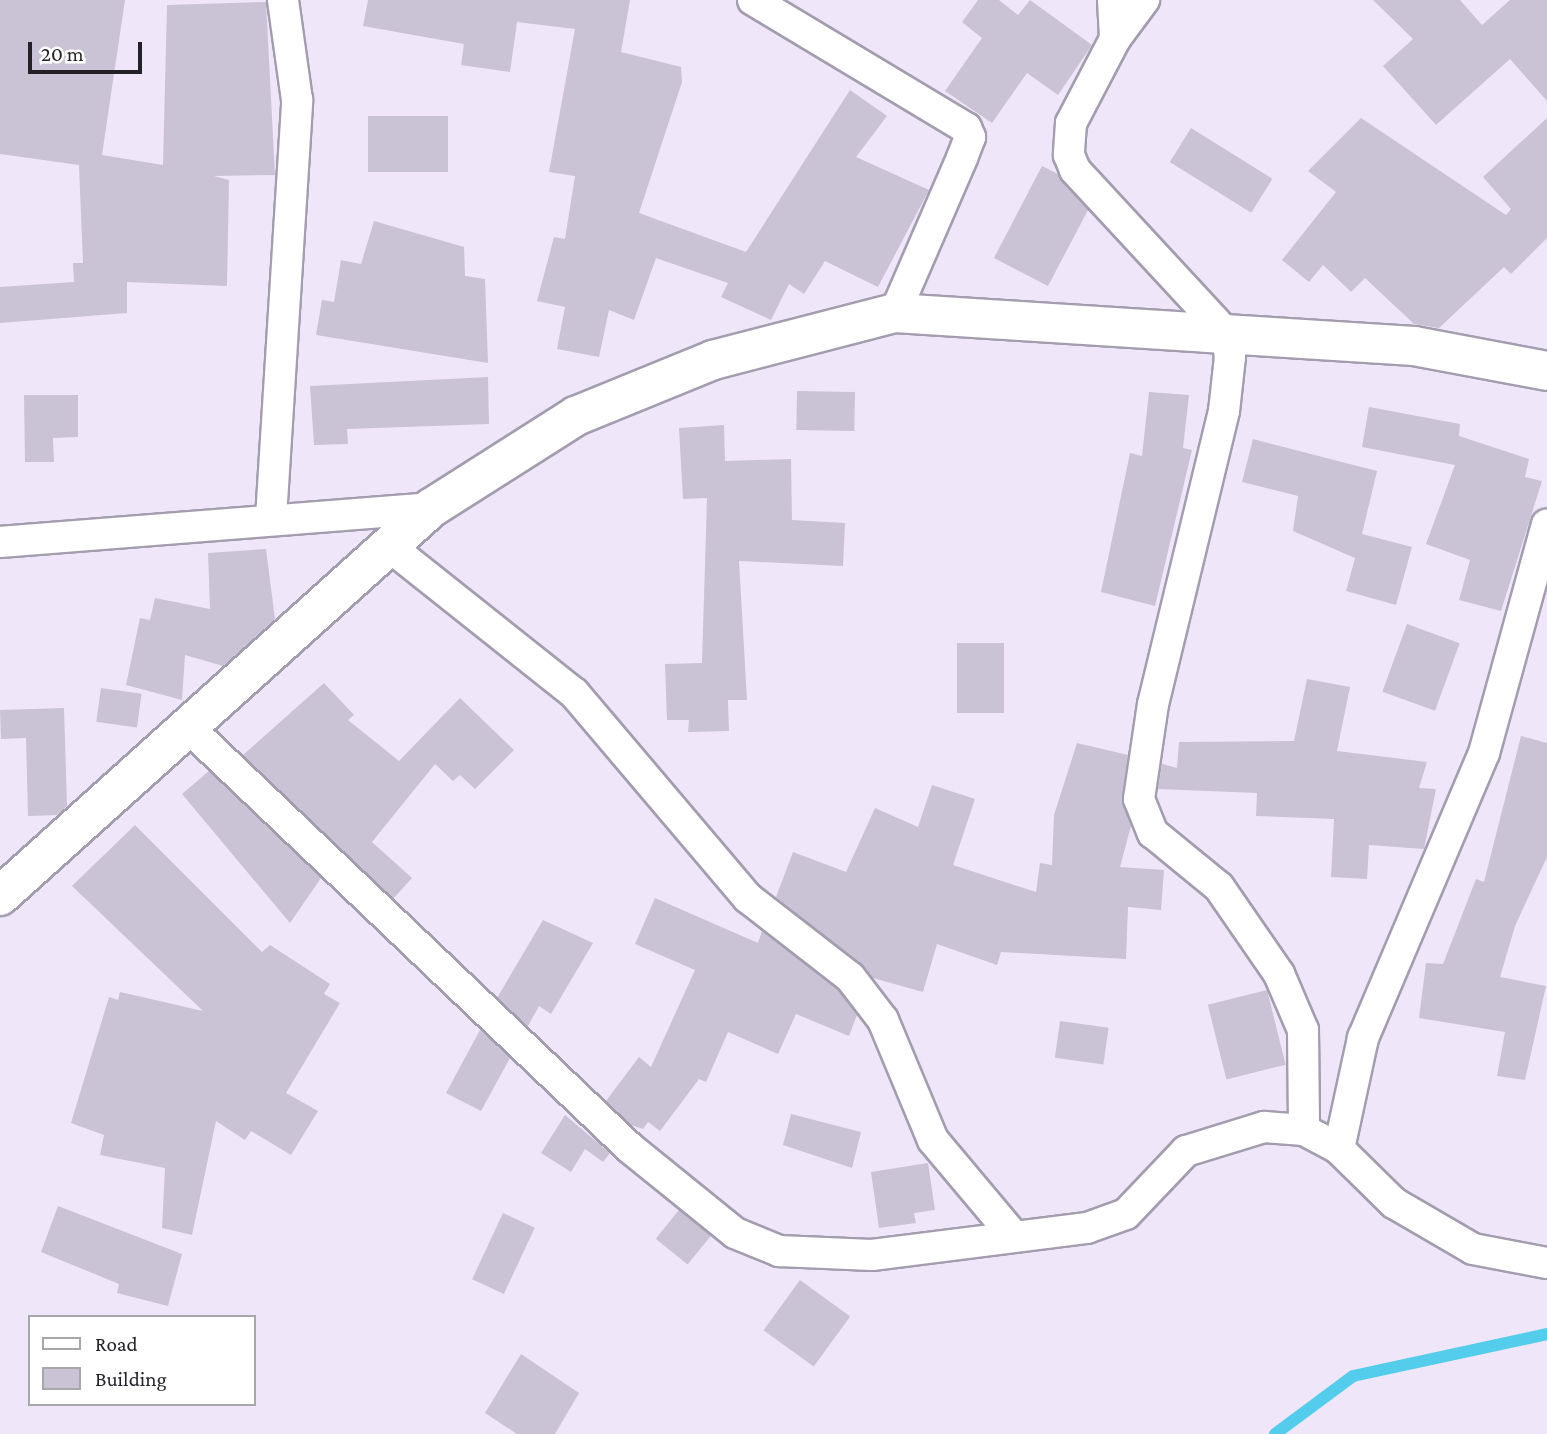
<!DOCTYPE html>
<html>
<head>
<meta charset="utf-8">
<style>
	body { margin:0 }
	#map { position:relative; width:1547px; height:1434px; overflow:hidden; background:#efe6fa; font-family:"Crimson Pro",serif }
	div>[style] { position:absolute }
	.stream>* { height:12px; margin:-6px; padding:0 6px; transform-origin:6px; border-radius:6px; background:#54cceb }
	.building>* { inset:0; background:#cac2d5; transform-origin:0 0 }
	.roads { filter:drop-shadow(2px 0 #a49caf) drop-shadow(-2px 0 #a49caf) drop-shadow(0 2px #a49caf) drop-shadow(0 -2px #a49caf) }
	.street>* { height:30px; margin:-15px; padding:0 15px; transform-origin:15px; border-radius:15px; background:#fff }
	.secondary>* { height:38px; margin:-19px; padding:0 19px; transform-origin:19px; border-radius:19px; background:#fff }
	span { translate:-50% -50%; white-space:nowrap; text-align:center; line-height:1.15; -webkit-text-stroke:7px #fff; paint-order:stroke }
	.legend { position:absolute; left:28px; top:1315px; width:228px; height:91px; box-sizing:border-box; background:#fff; border:2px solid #a7a6a9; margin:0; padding:9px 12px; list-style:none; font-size:21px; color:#232027 }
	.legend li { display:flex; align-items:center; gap:14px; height:35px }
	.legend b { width:35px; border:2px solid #a7a6a9 }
	.scale { position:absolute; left:28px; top:42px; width:114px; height:32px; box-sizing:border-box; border:4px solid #232027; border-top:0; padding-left:9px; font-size:21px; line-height:24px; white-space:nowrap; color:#232027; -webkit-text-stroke:5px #fff; paint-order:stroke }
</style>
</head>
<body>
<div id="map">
	<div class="stream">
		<div style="left:1275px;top:1434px;width:97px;rotate:-36.6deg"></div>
		<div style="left:1353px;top:1376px;width:198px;rotate:-12.2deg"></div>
	</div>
	<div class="building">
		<div style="clip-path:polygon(0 0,125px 0,102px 155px,163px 165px,167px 5px,266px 2px,275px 175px,214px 176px,229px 180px,227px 286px,127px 282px,127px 313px,0 323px,0 287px,74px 282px,73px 263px,83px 263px,79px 165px,0 154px)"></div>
		<div style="clip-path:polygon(368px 0,630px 0,621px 52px,681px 67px,682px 82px,639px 213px,746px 252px,850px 90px,887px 116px,856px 157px,929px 190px,878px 287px,825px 261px,804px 294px,789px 284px,771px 320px,721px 297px,728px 283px,656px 258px,634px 320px,609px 310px,599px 357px,557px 349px,565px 307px,537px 301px,554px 237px,565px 239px,575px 176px,549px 172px,575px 29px,517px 22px,510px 72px,461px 65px,464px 44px,363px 26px)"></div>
		<div style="clip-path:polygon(978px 0,999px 0,1018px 15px,1030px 0,1092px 45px,1058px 95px,1027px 73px,992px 123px,945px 91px,982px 38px,962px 22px)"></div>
		<div style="clip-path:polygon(1373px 0,1460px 0,1482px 25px,1510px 0,1547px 0,1547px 101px,1510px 59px,1436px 125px,1383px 66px,1413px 39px)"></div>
		<div style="left:448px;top:116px;width:56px;height:80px;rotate:90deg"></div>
		<div style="clip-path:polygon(1361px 118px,1506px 215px,1511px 209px,1483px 177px,1547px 118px,1547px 238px,1511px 274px,1504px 267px,1439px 328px,1414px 324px,1365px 278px,1351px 292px,1323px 265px,1309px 282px,1282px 260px,1336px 192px,1308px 171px)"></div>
		<div style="left:1191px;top:128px;width:96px;height:40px;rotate:32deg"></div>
		<div style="clip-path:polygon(1042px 166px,1058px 174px,1088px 210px,1048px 286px,994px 258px)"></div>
		<div style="clip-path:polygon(374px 221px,464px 247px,465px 276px,485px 279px,488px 363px,316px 335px,322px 300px,334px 302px,341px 260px,361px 264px)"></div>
		<div style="clip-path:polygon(488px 377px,489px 424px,347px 429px,348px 444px,314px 445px,310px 386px)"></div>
		<div style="left:797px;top:391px;width:58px;height:39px;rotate:1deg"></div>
		<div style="clip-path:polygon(1149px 392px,1189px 395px,1183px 448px,1192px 450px,1155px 606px,1101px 592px,1130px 453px,1142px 456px)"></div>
		<div style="clip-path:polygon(24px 395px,78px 395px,78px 437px,53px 438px,54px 462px,25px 462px)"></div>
		<div style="clip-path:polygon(1369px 407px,1460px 424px,1459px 436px,1529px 459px,1525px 477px,1542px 481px,1501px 611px,1459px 600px,1470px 560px,1426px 544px,1455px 465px,1362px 447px)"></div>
		<div style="clip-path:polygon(724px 425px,725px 461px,791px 459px,792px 520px,845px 523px,843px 566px,739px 561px,747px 700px,728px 700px,729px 731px,688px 732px,689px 720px,667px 720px,665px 664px,702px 663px,707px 498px,683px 499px,679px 428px)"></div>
		<div style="clip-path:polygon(1253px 439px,1377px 471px,1362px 534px,1412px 547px,1396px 605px,1346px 591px,1355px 558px,1293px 531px,1298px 496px,1242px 482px)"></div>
		<div style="clip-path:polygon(266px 549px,275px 619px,223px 666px,185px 655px,182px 700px,126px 685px,140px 618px,150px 620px,155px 598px,210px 609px,208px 553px)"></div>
		<div style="left:1407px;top:624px;width:56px;height:72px;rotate:20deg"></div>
		<div style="left:1004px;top:643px;width:70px;height:47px;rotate:90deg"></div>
		<div style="clip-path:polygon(1307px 679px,1350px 687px,1337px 751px,1427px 762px,1419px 788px,1436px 789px,1424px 849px,1369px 845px,1367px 879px,1331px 877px,1334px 819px,1256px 816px,1257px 793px,1158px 789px,1162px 764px,1177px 768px,1179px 742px,1294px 741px)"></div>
		<div style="clip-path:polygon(324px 683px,354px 715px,348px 720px,399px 761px,460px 698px,514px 750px,475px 789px,460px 775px,453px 781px,435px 764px,372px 842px,412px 878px,393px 899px,243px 755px)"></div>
		<div style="left:101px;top:688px;width:41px;height:34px;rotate:8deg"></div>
		<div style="clip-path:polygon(64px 708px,67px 806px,57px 815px,28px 816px,26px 738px,1px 739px,0 710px)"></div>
		<div style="clip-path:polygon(1521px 736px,1547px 743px,1547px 857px,1515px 926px,1500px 977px,1546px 986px,1525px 1080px,1497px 1076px,1505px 1032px,1419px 1018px,1426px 963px,1443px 964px,1476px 879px,1484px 882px)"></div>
		<div style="clip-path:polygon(1077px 743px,1128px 755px,1122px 797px,1131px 826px,1120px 867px,1164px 870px,1161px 910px,1128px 907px,1126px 959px,1001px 952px,997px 965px,937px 944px,923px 992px,873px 978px,776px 897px,793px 852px,846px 872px,875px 808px,918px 827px,932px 785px,975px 799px,953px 865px,1036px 892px,1040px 863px,1052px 865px,1054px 815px)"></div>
		<div style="clip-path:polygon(209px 771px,321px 878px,290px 923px,182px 794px)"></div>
		<div style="clip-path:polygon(135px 825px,262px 952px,270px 945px,330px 984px,324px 994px,340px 1003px,286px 1093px,318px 1111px,291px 1155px,251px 1131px,245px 1140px,216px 1121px,192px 1235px,162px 1228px,165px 1168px,100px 1155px,104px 1135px,71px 1123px,109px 997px,118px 1000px,120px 992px,203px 1011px,72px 886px)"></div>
		<div style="clip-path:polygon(655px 898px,758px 943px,762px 931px,837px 989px,857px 1015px,849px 1036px,796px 1014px,778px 1054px,728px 1032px,706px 1082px,699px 1079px,660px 1131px,648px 1122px,643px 1129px,631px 1125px,606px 1101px,639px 1057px,651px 1067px,695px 970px,635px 944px)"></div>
		<div style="clip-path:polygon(543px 920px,593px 943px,551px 1014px,539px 1006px,528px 1026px,497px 998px)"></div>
		<div style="left:1267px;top:990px;width:77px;height:61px;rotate:76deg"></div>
		<div style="left:1060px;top:1021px;width:49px;height:37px;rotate:8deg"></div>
		<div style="clip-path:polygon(480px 1030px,510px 1058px,481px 1111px,446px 1093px)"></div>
		<div style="clip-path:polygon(791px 1114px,861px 1132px,852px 1168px,783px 1145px)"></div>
		<div style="clip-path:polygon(565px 1115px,610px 1153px,603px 1162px,585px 1149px,571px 1172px,541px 1153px)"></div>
		<div style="clip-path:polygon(928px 1163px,935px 1210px,914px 1213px,916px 1223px,879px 1228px,871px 1172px)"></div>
		<div style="clip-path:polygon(58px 1206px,182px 1254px,168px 1306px,117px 1293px,119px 1284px,41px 1252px)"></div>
		<div style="left:679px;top:1210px;width:41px;height:37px;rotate:39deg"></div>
		<div style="left:503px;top:1213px;width:35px;height:73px;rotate:25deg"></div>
		<div style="left:800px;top:1280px;width:62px;height:62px;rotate:36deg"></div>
		<div style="clip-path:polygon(521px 1354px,579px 1393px,555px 1434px,517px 1434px,485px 1413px)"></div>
	</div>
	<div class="roads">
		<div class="street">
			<div style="left:753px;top:0;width:249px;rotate:31deg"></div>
			<div style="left:966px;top:128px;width:10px;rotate:66deg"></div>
			<div style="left:970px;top:137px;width:22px;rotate:111deg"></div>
			<div style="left:962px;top:158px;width:169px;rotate:113.4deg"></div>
			<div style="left:1113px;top:0;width:39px;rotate:87deg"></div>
			<div style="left:1115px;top:39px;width:95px;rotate:117.6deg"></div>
			<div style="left:1071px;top:123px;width:32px;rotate:94deg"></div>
			<div style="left:1069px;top:155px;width:16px;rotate:68deg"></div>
			<div style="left:1075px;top:170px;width:224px;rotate:47.2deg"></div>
			<div style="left:1227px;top:334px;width:23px;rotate:83deg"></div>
			<div style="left:1230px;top:357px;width:54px;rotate:96.3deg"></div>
			<div style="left:1224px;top:411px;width:301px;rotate:103.6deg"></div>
			<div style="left:1153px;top:704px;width:96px;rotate:98.4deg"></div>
			<div style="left:1139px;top:799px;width:37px;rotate:68deg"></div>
			<div style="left:1153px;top:833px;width:85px;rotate:39.3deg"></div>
			<div style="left:1219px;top:887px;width:106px;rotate:55.4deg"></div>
			<div style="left:1279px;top:974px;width:61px;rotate:66.8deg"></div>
			<div style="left:1303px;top:1030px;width:100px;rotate:89.4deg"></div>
			<div style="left:1115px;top:39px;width:49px;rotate:-53.4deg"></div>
			<div style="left:271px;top:518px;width:419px;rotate:-86.4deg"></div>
			<div style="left:297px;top:100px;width:101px;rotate:-98deg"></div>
			<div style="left:0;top:542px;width:432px;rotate:-4.5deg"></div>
			<div style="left:389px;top:546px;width:236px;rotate:38.5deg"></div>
			<div style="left:574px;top:693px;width:269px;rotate:49.7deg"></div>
			<div style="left:748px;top:898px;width:129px;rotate:37.8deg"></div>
			<div style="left:850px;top:977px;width:54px;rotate:52.5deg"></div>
			<div style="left:883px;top:1020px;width:130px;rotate:67.4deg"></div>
			<div style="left:933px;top:1140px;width:123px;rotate:50deg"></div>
			<div style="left:188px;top:727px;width:610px;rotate:43.61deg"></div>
			<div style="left:630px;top:1148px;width:135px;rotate:39deg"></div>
			<div style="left:735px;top:1233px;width:48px;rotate:22.2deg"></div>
			<div style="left:779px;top:1251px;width:93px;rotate:2.5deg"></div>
			<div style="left:872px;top:1255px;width:217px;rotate:-7.2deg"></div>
			<div style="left:1087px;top:1228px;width:41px;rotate:-19.7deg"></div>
			<div style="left:1126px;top:1214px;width:87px;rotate:-46.4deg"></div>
			<div style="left:1186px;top:1151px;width:82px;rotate:-17.1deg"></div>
			<div style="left:1264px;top:1127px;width:40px;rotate:4.3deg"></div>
			<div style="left:1304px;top:1130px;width:40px;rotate:28deg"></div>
			<div style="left:1339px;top:1149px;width:77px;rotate:44.5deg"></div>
			<div style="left:1394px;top:1203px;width:91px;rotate:30.2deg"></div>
			<div style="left:1473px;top:1249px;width:75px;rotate:10.7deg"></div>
			<div style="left:1339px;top:1149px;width:114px;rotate:-77.8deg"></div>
			<div style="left:1363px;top:1038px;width:310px;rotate:-67deg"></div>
			<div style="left:1484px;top:753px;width:237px;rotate:-74.6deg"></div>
		</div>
		<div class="secondary">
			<div style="left:0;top:896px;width:580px;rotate:-41.99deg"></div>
			<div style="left:431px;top:508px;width:172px;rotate:-32.4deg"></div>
			<div style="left:576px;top:416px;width:148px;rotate:-22.2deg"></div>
			<div style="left:713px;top:360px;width:188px;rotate:-14.5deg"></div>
			<div style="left:895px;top:313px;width:520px;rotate:3.64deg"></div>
			<div style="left:1414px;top:346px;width:135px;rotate:10.6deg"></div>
		</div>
	</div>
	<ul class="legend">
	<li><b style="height:9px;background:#fff"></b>Road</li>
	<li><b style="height:19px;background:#cac2d5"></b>Building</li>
	</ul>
	<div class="scale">20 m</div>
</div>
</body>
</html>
